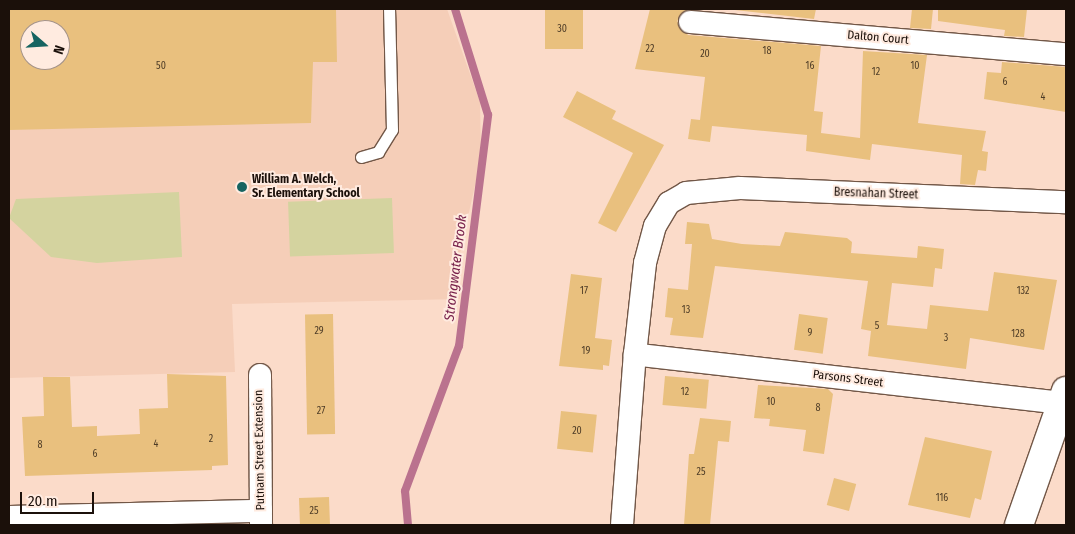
<!DOCTYPE html>
<html>
<head>
<meta charset="utf-8">
<style>
	body { margin:0 }
	#map { position:relative; width:1075px; height:534px; overflow:hidden; background:#fbdbc9; font-family:"Fira Sans Condensed",sans-serif }
	div>[style] { position:absolute }
	.built>* { inset:0; background:#f5ceb8 }
	.green>* { inset:0; background:#d4d39f; transform-origin:0 0 }
	.stream>* { height:8px; margin:-4px; padding:0 4px; transform-origin:4px; border-radius:4px; background:#ba728e }
	.building>* { inset:0; background:#e9c07e; transform-origin:0 0 }
	.roads { filter:drop-shadow(1px 0 #725747) drop-shadow(-1px 0 #725747) drop-shadow(0 1px #725747) drop-shadow(0 -1px #725747) }
	.service>* { height:11px; margin:-5.5px; padding:0 5.5px; transform-origin:5.5px; border-radius:5.5px; background:#fff }
	.minor>* { height:22px; margin:-11px; padding:0 11px; transform-origin:11px; border-radius:11px; background:#fff }
	.secondary>* { height:28px; margin:-14px; padding:0 14px; transform-origin:14px; border-radius:14px; background:#fff }
	.dots>* { width:14px; height:14px; translate:-50% -50%; box-sizing:border-box; border:2px solid #ffebe0; border-radius:50% }
	span { translate:-50% -50%; white-space:nowrap; text-align:center; line-height:1.15; -webkit-text-stroke:4px #ffebe0; paint-order:stroke }
	.number-label { font-size:10px; color:#4e3c27 }
	.number-label span { -webkit-text-stroke-width:0 }
	.street-label { font-size:12px; color:#1b100a }
	.poi-label { font-size:12px; color:#1b100a; font-weight:700 }
	.left { translate:0 -50%; text-align:left }
	.water-label { font-size:14px; color:#78214b; font-style:italic }
	.frame { position:absolute; inset:0; border:10px solid #1b100a; pointer-events:none }
	.north { position:absolute; left:20px; top:20px; width:50px; height:50px; box-sizing:border-box; background:#ffebe0; border:1px solid #a4938a; border-radius:50%; rotate:109deg; font-size:14px; font-weight:700; line-height:20px; text-align:center; color:#1b100a }
	.north::after { content:''; display:block; margin:auto; width:18px; height:22px; background:#166461; clip-path:polygon(50% 0,100% 100%,50% 72%,0 100%) }
	.scale { position:absolute; left:20px; top:492px; width:74px; height:22px; box-sizing:border-box; border:2px solid #1b100a; border-top:0; padding-left:6px; font-size:15px; line-height:18px; white-space:nowrap; color:#1b100a; -webkit-text-stroke:4px #ffebe0; paint-order:stroke }
</style>
</head>
<body>
<div id="map">
	<div class="built">
		<div style="clip-path:polygon(evenodd,9px 9px,447px 9px,480px 102px,481px 158px,457px 267px,460px 299px,232px 304px,235px 372px,9px 378px,9px 9px,30px 30px,60px 30px,60px 60px,30px 60px,30px 30px)"></div>
	</div>
	<div class="green">
		<div style="clip-path:polygon(179px 192px,182px 257px,97px 263px,51px 257px,9px 218px,16px 199px)"></div>
		<div style="left:392px;top:198px;width:55px;height:104px;rotate:88deg"></div>
	</div>
	<div class="stream">
		<div style="left:408px;top:525px;width:34px;rotate:-95deg"></div>
		<div style="left:405px;top:491px;width:155px;rotate:-69.6deg"></div>
		<div style="left:459px;top:346px;width:233px;rotate:-82.8deg"></div>
		<div style="left:488px;top:115px;width:111px;rotate:-107.3deg"></div>
	</div>
	<div class="building">
		<div style="clip-path:polygon(evenodd,9px 9px,336px 9px,337px 62px,313px 62px,311px 123px,9px 130px,9px 9px,30px 30px,60px 30px,60px 60px,30px 60px,30px 30px)"></div>
		<div style="left:545px;top:9px;width:38px;height:40px"></div>
		<div style="clip-path:polygon(650px 9px,689px 9px,677px 21px,688px 35px,821px 46px,814px 111px,823px 112px,821px 133px,860px 138px,863px 51px,927px 55px,918px 123px,986px 131px,982px 151px,988px 152px,986px 171px,978px 170px,975px 185px,960px 184px,962px 155px,872px 144px,870px 160px,848px 157px,806px 151px,807px 135px,712px 126px,710px 142px,688px 139px,691px 119px,700px 120px,705px 77px,635px 69px)"></div>
		<div style="clip-path:polygon(726px 9px,816px 9px,814px 19px)"></div>
		<div style="clip-path:polygon(912px 9px,933px 9px,931px 29px,910px 28px)"></div>
		<div style="clip-path:polygon(938px 9px,1027px 9px,1024px 37px,1004px 36px,1005px 30px,938px 21px)"></div>
		<div style="clip-path:polygon(1002px 62px,1066px 67px,1066px 112px,984px 99px,987px 72px,1001px 73px)"></div>
		<div style="clip-path:polygon(577px 91px,616px 111px,612px 119px,664px 145px,616px 232px,598px 223px,633px 153px,563px 117px)"></div>
		<div style="clip-path:polygon(687px 222px,709px 224px,712px 239px,742px 244px,780px 246px,785px 232px,847px 238px,852px 242px,851px 253px,917px 258px,918px 246px,944px 249px,942px 269px,935px 268px,933px 287px,892px 283px,887px 325px,927px 329px,930px 305px,988px 311px,994px 272px,1057px 280px,1044px 350px,970px 338px,966px 369px,868px 356px,871px 331px,861px 329px,868px 281px,715px 266px,703px 338px,670px 335px,673px 318px,665px 317px,668px 288px,688px 290px,692px 244px,685px 244px)"></div>
		<div style="clip-path:polygon(571px 274px,602px 278px,595px 338px,612px 340px,609px 366px,603px 365px,603px 370px,559px 366px)"></div>
		<div style="left:333px;top:314px;width:120px;height:28px;rotate:89deg"></div>
		<div style="left:799px;top:314px;width:29px;height:36px;rotate:8deg"></div>
		<div style="clip-path:polygon(167px 374px,226px 376px,228px 465px,212px 466px,212px 470px,25px 476px,22px 417px,44px 416px,43px 377px,70px 377px,72px 427px,97px 426px,97px 436px,140px 434px,139px 409px,168px 408px)"></div>
		<div style="left:665px;top:376px;width:44px;height:29px;rotate:5deg"></div>
		<div style="clip-path:polygon(758px 385px,828px 389px,833px 394px,824px 454px,803px 451px,806px 430px,769px 426px,770px 419px,754px 418px)"></div>
		<div style="left:561px;top:411px;width:36px;height:38px;rotate:6deg"></div>
		<div style="clip-path:polygon(700px 418px,731px 421px,729px 442px,718px 441px,710px 525px,684px 525px,689px 454px,694px 454px)"></div>
		<div style="clip-path:polygon(925px 437px,992px 451px,981px 500px,975px 498px,970px 518px,908px 505px)"></div>
		<div style="left:834px;top:478px;width:23px;height:28px;rotate:15deg"></div>
		<div style="left:329px;top:497px;width:28px;height:30px;rotate:88deg"></div>
	</div>
	<div class="roads">
		<div class="service">
			<div style="left:361px;top:157px;width:18px;rotate:-16deg"></div>
			<div style="left:378px;top:152px;width:26px;rotate:-58deg"></div>
			<div style="left:392px;top:130px;width:121px;rotate:-91.4deg"></div>
		</div>
		<div class="minor">
			<div style="left:690px;top:22px;width:377px;rotate:4.9deg"></div>
			<div style="left:260px;top:375px;width:149px;rotate:89.6deg"></div>
			<div style="left:1062px;top:403px;width:430px;rotate:-173.5deg"></div>
			<div style="left:635px;top:354px;width:92px;rotate:-83.7deg"></div>
			<div style="left:645px;top:263px;width:38px;rotate:-75deg"></div>
			<div style="left:655px;top:226px;width:27px;rotate:-59deg"></div>
			<div style="left:669px;top:203px;width:20px;rotate:-30deg"></div>
			<div style="left:686px;top:193px;width:54px;rotate:-5.3deg"></div>
			<div style="left:740px;top:188px;width:326px;rotate:2.5deg"></div>
			<div style="left:9px;top:517px;width:252px;rotate:-1.4deg"></div>
			<div style="left:622px;top:525px;width:171px;rotate:-85.7deg"></div>
		</div>
		<div class="secondary">
			<div style="left:1019px;top:525px;width:142px;rotate:-70.7deg"></div>
		</div>
	</div>
	<div class="dots">
		<div style="left:242px;top:187px;background:#166461"></div>
	</div>
	<div class="number-label">
		<span style="left:562px;top:30px">30</span>
		<span style="left:650px;top:50px">22</span>
		<span style="left:767px;top:52px">18</span>
		<span style="left:705px;top:55px">20</span>
		<span style="left:161px;top:67px">50</span>
		<span style="left:810px;top:67px">16</span>
		<span style="left:915px;top:67px">10</span>
		<span style="left:876px;top:73px">12</span>
		<span style="left:1005px;top:83px">6</span>
		<span style="left:1043px;top:98px">4</span>
		<span style="left:584px;top:292px">17</span>
		<span style="left:1023px;top:292px">132</span>
		<span style="left:686px;top:311px">13</span>
		<span style="left:877px;top:327px">5</span>
		<span style="left:319px;top:332px">29</span>
		<span style="left:810px;top:334px">9</span>
		<span style="left:1018px;top:335px">128</span>
		<span style="left:946px;top:339px">3</span>
		<span style="left:586px;top:352px">19</span>
		<span style="left:685px;top:393px">12</span>
		<span style="left:771px;top:403px">10</span>
		<span style="left:818px;top:409px">8</span>
		<span style="left:321px;top:412px">27</span>
		<span style="left:577px;top:432px">20</span>
		<span style="left:211px;top:440px">2</span>
		<span style="left:156px;top:445px">4</span>
		<span style="left:40px;top:446px">8</span>
		<span style="left:95px;top:455px">6</span>
		<span style="left:701px;top:473px">25</span>
		<span style="left:942px;top:499px">116</span>
		<span style="left:314px;top:512px">25</span>
	</div>
	<div class="street-label">
		<span style="left:878px;top:38px;rotate:5deg">Dalton Court</span>
		<span style="left:876px;top:194px;rotate:2deg">Bresnahan Street</span>
		<span style="left:848px;top:379px;rotate:7deg">Parsons Street</span>
		<span style="left:260px;top:450px;rotate:-91deg">Putnam Street Extension</span>
	</div>
	<div class="poi-label">
		<span class="left" style="left:252px;top:187px">William A. Welch,<br>Sr. Elementary School</span>
	</div>
	<div class="water-label">
		<span style="left:456px;top:268px;rotate:-83deg">Strongwater Brook</span>
	</div>
	<div class="frame"></div>
	<div class="north">N</div>
	<div class="scale">20 m</div>
</div>
</body>
</html>
